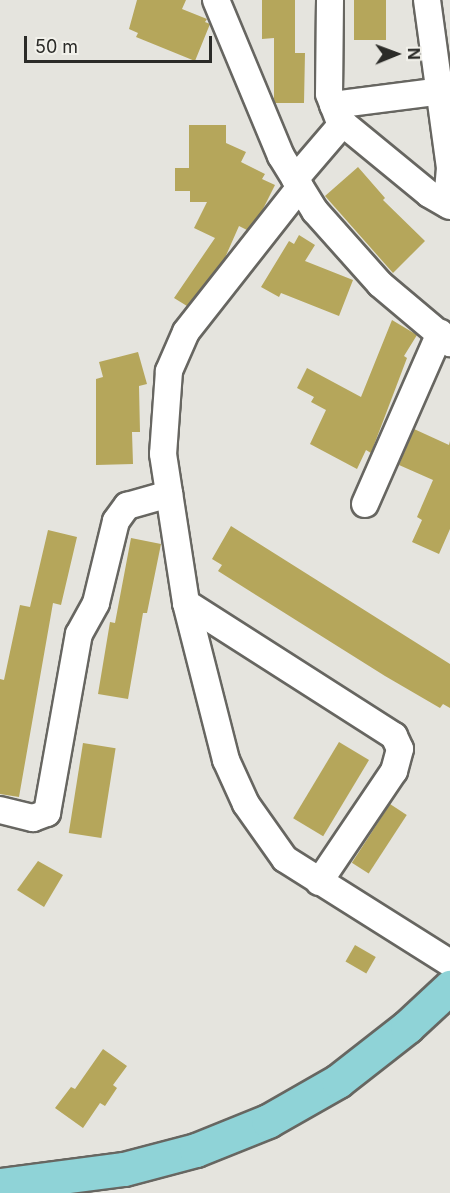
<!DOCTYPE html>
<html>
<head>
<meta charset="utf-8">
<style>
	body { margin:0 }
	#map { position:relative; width:450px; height:1193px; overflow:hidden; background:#e5e4de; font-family:Inter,sans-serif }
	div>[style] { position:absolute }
	.building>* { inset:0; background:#b5a65b; transform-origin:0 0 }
	.roads { filter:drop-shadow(2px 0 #676661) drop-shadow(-2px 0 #676661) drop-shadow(0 2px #676661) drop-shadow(0 -2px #676661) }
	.minor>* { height:26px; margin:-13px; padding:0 13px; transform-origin:13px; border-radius:13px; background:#fff }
	.major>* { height:33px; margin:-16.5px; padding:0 16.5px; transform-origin:16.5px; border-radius:16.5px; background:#8fd3d7 }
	span { translate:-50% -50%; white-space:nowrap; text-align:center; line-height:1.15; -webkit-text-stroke:6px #f2f1eb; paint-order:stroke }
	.north { position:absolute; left:366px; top:24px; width:60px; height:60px; -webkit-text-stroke:4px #f2f1eb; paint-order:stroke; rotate:89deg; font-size:16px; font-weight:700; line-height:24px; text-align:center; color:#2b2b28 }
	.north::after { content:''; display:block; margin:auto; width:21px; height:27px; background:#2b2b28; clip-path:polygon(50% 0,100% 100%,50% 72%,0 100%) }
	.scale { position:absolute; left:24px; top:36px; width:188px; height:27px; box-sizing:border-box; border:3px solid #2b2b28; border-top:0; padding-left:8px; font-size:18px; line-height:21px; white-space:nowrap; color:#2b2b28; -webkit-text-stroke:4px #f2f1eb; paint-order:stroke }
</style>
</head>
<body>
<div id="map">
	<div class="building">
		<div style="clip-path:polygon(137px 0,186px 0,182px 9px,207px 19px,205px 22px,210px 24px,195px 61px,136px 37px,138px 33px,129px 29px)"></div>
		<div style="clip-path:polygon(262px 0,295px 0,295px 53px,305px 53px,304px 103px,275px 103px,274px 99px,274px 38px,262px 39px)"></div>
		<div style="left:354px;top:0;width:32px;height:40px"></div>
		<div style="clip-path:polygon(189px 125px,226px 125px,226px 143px,246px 152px,241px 162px,265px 174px,262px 179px,275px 185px,261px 213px,247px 230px,239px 226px,224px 260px,187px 306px,174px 298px,215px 238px,194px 228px,207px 202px,190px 202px,190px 191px,175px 191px,175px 168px,189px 168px)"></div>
		<div style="clip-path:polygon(358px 167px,385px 198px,383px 200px,425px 241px,393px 273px,325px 196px)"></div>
		<div style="clip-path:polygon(299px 235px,315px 245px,305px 261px,353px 280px,339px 316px,281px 293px,279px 297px,261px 287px,289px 241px,294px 244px)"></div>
		<div style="clip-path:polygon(392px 320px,417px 335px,404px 356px,407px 358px,371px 453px,366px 450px,357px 469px,310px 444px,326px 410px,311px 402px,314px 397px,297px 388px,307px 368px,361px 397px)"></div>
		<div style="clip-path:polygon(138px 352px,147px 384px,139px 386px,140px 432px,132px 432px,133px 464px,96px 465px,96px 379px,103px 377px,99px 362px)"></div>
		<div style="clip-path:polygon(414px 429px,449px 445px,450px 441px,450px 529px,439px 554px,412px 542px,422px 520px,417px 517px,433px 480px,399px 465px)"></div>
		<div style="clip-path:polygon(231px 526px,450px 664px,450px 708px,443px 704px,440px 708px,385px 676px,218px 571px,222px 565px,212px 559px)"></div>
		<div style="clip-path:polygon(48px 530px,77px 537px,61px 605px,53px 603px,19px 797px,0 794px,0 679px,4px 680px,20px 605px,30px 607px)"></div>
		<div style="clip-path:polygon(131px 538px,161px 544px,147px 613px,143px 613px,128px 699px,98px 694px,110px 622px,115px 623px)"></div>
		<div style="left:339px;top:742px;width:35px;height:89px;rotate:31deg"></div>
		<div style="left:83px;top:743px;width:33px;height:91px;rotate:9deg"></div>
		<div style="left:390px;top:804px;width:20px;height:70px;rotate:33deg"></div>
		<div style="clip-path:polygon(38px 861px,63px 875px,44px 907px,17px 890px)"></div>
		<div style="left:355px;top:945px;width:24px;height:19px;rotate:30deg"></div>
		<div style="clip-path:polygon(103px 1049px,127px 1066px,113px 1085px,117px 1088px,105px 1106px,100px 1103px,83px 1128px,55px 1108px,71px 1087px,75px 1089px)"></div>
	</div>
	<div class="roads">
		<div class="minor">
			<div style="left:216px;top:0;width:169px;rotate:67.4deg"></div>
			<div style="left:281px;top:156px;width:65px;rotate:58.3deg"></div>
			<div style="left:315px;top:211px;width:98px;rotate:48.3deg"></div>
			<div style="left:380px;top:284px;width:92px;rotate:40.1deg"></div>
			<div style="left:330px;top:0;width:94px;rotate:90.6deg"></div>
			<div style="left:329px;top:94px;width:28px;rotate:69deg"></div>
			<div style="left:339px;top:120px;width:117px;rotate:39.4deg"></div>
			<div style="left:429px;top:194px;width:24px;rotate:30deg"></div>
			<div style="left:427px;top:0;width:170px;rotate:82.2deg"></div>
			<div style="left:450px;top:168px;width:36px;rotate:95deg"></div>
			<div style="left:333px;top:105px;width:118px;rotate:-7.3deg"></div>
			<div style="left:295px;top:179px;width:74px;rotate:-49.4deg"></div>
			<div style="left:300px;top:187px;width:184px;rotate:128.2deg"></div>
			<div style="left:186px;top:332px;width:43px;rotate:113.6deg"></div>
			<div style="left:169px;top:371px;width:83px;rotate:94.1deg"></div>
			<div style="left:163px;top:454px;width:151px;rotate:81.2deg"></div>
			<div style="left:186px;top:603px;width:162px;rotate:75.7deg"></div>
			<div style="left:226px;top:760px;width:48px;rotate:65.6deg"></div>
			<div style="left:246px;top:804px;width:67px;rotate:54.7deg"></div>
			<div style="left:285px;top:859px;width:195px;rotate:32.2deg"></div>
			<div style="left:365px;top:504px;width:187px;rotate:-66.3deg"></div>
			<div style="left:186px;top:603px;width:247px;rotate:32.6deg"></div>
			<div style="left:394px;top:736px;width:14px;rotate:65deg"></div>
			<div style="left:400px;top:749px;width:23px;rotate:105deg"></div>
			<div style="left:394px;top:771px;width:134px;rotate:124deg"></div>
			<div style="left:0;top:810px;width:34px;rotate:14deg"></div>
			<div style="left:33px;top:818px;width:15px;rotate:-20deg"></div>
			<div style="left:47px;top:813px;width:182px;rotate:-79.9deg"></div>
			<div style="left:79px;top:634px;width:35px;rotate:-61deg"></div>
			<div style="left:96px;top:603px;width:84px;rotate:-76.3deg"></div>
			<div style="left:116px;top:521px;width:19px;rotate:-54deg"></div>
			<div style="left:127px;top:506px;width:44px;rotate:-15.9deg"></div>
		</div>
		<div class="major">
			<div style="left:0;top:1185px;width:125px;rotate:-7.4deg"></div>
			<div style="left:124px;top:1169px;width:74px;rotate:-14.8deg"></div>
			<div style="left:196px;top:1150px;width:78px;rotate:-21.9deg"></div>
			<div style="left:268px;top:1121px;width:81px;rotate:-29.7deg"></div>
			<div style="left:338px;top:1081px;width:88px;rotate:-38deg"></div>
			<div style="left:407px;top:1027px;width:59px;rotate:-42.9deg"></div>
		</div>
	</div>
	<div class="north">N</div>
	<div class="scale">50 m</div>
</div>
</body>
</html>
